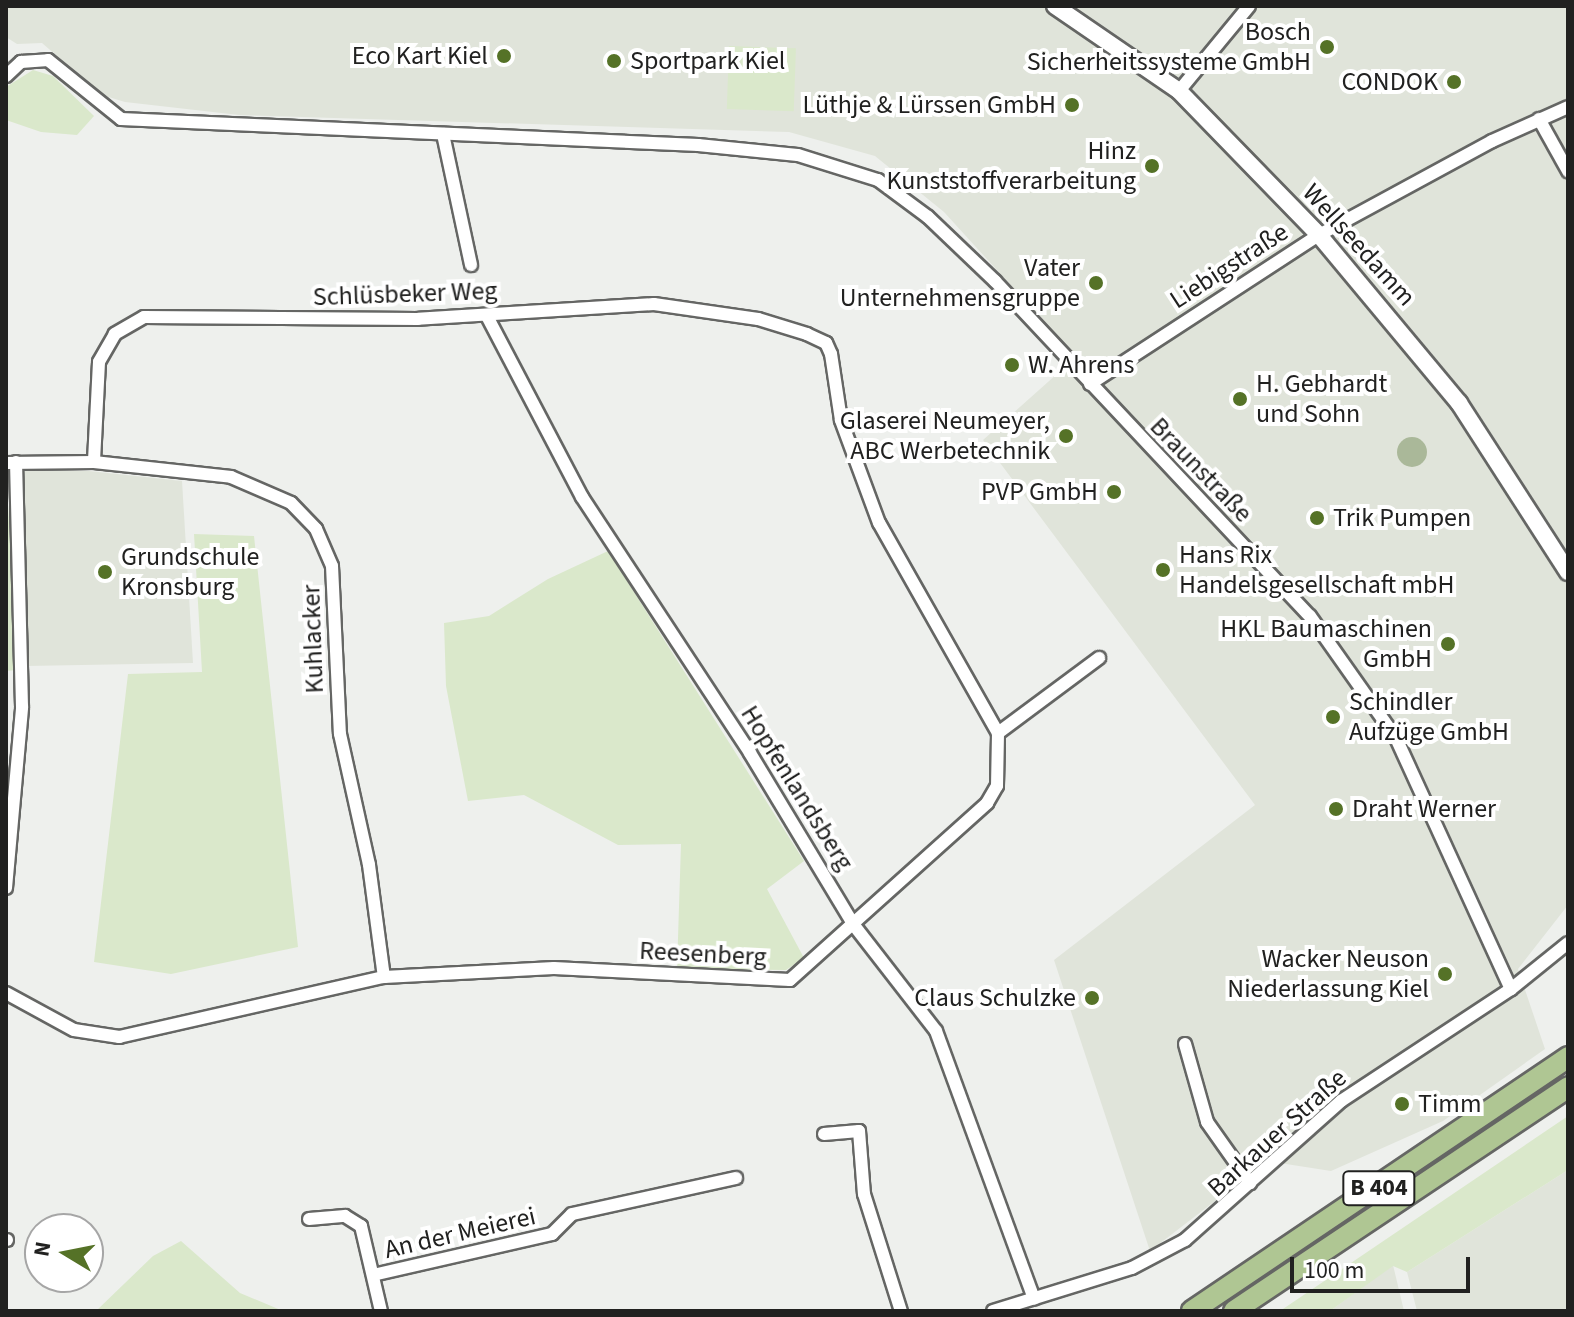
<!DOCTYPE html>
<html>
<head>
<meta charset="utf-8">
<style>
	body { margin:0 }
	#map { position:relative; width:1574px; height:1317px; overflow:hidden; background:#eef0ed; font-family:"Source Sans 3",sans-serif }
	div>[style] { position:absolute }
	.built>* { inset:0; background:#e0e4da }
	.green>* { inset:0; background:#dae8cb; transform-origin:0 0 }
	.water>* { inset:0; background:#aab899 }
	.round { border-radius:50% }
	.roads { filter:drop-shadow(2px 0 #656664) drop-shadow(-2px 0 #656664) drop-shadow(0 2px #656664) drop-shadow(0 -2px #656664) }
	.minor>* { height:12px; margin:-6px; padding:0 6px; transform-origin:6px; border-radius:6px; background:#fff }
	.secondary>* { height:16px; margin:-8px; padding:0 8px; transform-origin:8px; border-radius:8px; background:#fff }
	.trunk>* { height:20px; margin:-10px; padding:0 10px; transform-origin:10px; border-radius:10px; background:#afc693 }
	.dots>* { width:22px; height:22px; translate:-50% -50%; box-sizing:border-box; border:4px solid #fff; border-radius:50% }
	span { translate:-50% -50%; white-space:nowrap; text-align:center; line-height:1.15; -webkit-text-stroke:8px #fff; paint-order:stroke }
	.shield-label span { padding:2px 6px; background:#fff; border:2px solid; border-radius:6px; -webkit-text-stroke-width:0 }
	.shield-label { font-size:24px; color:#212120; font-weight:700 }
	.poi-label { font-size:26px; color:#212120 }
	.right { translate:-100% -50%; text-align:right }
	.left { translate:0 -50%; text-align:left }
	.street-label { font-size:26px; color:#212120 }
	.frame { position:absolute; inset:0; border:8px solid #212120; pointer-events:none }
	.north { position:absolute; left:24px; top:1213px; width:80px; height:80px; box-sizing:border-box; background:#fff; border:2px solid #a6a6a6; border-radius:50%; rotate:280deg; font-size:22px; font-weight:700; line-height:32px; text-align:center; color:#212120 }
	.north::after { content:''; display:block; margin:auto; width:28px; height:36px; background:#557227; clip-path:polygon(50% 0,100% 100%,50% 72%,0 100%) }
	.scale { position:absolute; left:1290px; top:1257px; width:180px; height:36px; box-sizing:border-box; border:4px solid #212120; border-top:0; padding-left:10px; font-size:24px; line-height:28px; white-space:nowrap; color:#212120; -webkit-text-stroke:6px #fff; paint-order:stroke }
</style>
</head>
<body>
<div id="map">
	<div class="built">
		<div style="clip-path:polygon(6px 6px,1568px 6px,1568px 905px,1518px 969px,1545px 1049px,1443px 1121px,1331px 1171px,1267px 1161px,1150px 1251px,1054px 960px,1255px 805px,983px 440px,1076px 357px,944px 212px,875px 156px,789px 132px,239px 115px,125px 102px,102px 95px,42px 43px,17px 44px,6px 37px)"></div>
		<div style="clip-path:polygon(20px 471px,89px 471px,182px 481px,193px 663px,26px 666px)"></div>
		<div style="clip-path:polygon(1568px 1170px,1568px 1311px,1417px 1311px,1407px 1272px)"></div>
		<div style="clip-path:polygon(1393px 1265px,1404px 1311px,1330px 1311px)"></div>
	</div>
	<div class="green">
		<div style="left:729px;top:46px;width:67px;height:63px;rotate:2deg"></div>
		<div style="clip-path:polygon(33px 70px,53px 76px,94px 116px,77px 135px,41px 132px,6px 120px,6px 87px)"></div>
		<div style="clip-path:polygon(6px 468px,17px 670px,6px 671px)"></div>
		<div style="clip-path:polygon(194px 534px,254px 536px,298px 947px,171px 974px,94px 962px,128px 674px,202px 672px)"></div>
		<div style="clip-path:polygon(608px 551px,804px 861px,767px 889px,804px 958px,786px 970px,677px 969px,681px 844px,618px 845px,524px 795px,468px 801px,446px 686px,444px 623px,489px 616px,548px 579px)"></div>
		<div style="clip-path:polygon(1568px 1116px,1568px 1170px,1407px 1272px,1393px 1266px,1330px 1311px,1280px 1311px)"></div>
		<div style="clip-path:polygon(181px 1241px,240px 1293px,283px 1311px,96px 1311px,153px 1256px)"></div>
	</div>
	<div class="water">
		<div class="round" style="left:1397px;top:437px;width:30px;height:30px"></div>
	</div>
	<div class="roads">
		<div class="minor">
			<div style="left:6px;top:76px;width:21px;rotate:-43deg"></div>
			<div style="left:21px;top:62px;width:27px;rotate:-4deg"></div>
			<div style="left:48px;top:60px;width:94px;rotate:38.9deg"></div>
			<div style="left:121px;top:119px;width:578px;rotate:2.58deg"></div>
			<div style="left:698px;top:145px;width:100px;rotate:5.7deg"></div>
			<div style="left:798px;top:155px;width:84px;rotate:17.4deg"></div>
			<div style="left:878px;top:180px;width:62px;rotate:36.5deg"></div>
			<div style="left:928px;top:217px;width:93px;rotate:43.7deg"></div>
			<div style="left:995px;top:281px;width:460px;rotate:46.8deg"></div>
			<div style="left:1310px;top:616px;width:149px;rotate:54.8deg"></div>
			<div style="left:1396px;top:738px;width:276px;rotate:65.4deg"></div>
			<div style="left:1179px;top:91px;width:110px;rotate:-50.5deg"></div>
			<div style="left:1539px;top:119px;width:60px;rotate:60.9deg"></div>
			<div style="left:443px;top:134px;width:134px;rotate:77.9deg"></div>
			<div style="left:487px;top:316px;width:204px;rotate:62.3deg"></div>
			<div style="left:582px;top:497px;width:306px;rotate:56.7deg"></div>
			<div style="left:750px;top:753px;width:200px;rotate:58.9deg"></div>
			<div style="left:853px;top:924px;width:135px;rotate:52.2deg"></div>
			<div style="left:936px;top:1031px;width:285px;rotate:69.9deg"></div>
			<div style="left:1090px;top:384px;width:273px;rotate:-33.1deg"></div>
			<div style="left:1319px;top:235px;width:197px;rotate:-28.5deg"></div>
			<div style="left:1492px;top:141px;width:83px;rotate:-24.1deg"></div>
			<div style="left:6px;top:463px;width:88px;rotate:-0.7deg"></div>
			<div style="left:94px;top:462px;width:138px;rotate:6.2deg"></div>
			<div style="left:231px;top:477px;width:65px;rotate:23.4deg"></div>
			<div style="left:291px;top:503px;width:36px;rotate:46deg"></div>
			<div style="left:316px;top:529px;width:40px;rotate:66.6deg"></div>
			<div style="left:332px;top:566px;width:168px;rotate:87.3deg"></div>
			<div style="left:340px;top:734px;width:134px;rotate:77.5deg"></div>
			<div style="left:369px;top:865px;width:113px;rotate:82.4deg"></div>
			<div style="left:998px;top:733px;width:126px;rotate:-36.6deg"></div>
			<div style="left:6px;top:888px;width:182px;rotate:-84.9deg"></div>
			<div style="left:22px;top:707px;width:245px;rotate:-91.4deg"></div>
			<div style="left:6px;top:993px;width:77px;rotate:28.6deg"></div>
			<div style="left:74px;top:1030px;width:46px;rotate:8.8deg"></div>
			<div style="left:119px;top:1037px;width:272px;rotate:-12.8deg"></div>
			<div style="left:384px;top:977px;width:170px;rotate:-3deg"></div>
			<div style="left:554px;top:968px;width:236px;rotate:2.9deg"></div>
			<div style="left:790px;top:980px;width:265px;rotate:-41.9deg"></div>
			<div style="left:987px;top:803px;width:20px;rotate:-60deg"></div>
			<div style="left:997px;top:786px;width:53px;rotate:-88.9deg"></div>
			<div style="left:998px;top:733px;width:241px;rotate:-119.5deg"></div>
			<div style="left:879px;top:523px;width:110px;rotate:-110.3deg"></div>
			<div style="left:841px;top:420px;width:67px;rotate:-98.6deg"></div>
			<div style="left:831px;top:354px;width:12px;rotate:-114deg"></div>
			<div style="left:826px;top:343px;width:21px;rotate:-155deg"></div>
			<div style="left:807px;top:334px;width:51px;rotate:-163deg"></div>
			<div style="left:758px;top:319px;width:105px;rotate:-171.8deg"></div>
			<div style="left:654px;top:304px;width:236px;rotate:176.4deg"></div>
			<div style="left:418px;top:319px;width:274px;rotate:-179.6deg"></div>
			<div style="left:144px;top:317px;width:34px;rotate:150deg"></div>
			<div style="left:115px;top:334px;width:32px;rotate:120deg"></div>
			<div style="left:99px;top:362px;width:100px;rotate:92.9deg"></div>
			<div style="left:1185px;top:1044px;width:81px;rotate:74.2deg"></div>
			<div style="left:1207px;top:1122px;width:75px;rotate:54.8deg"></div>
			<div style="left:824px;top:1134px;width:35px;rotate:-5deg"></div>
			<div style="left:859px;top:1131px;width:63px;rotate:85.5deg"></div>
			<div style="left:864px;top:1194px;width:123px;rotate:72.5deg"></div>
			<div style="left:309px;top:1219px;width:36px;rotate:-5deg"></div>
			<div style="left:345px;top:1216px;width:19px;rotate:32deg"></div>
			<div style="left:361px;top:1226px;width:87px;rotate:76.8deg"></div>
			<div style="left:6px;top:1240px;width:1px"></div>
			<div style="left:373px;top:1275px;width:184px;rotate:-12.9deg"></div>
			<div style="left:552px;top:1234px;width:28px;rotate:-45deg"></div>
			<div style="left:572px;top:1214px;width:168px;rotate:-12.4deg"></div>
			<div style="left:993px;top:1311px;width:145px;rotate:-17.2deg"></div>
			<div style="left:1132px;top:1268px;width:60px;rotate:-27.8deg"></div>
			<div style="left:1185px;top:1240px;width:209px;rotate:-41.7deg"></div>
			<div style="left:1341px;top:1101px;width:204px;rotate:-33.4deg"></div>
			<div style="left:1511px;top:989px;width:73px;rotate:-38.9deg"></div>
		</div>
		<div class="secondary">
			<div style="left:1055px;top:6px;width:150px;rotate:34.4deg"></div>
			<div style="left:1179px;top:91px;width:201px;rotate:45.8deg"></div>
			<div style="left:1319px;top:235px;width:219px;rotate:50.2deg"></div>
			<div style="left:1459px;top:403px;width:201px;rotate:57.2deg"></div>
		</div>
		<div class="trunk">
			<div style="left:1192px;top:1311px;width:454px;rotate:-34deg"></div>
			<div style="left:1234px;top:1311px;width:402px;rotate:-33.8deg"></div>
		</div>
	</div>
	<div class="dots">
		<div style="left:1327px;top:47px;background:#557227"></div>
		<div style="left:504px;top:56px;background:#557227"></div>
		<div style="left:614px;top:61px;background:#557227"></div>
		<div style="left:1454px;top:82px;background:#557227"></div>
		<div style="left:1072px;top:105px;background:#557227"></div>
		<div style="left:1152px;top:166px;background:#557227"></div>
		<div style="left:1096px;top:283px;background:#557227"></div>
		<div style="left:1012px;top:365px;background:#557227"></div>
		<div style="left:1240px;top:399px;background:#557227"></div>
		<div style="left:1066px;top:436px;background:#557227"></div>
		<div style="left:1114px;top:492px;background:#557227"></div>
		<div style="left:1317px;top:518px;background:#557227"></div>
		<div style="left:1163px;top:570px;background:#557227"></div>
		<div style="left:105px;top:572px;background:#557227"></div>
		<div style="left:1448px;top:644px;background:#557227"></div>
		<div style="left:1333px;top:717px;background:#557227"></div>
		<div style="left:1336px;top:809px;background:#557227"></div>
		<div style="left:1445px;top:974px;background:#557227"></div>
		<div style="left:1092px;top:998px;background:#557227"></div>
		<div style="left:1402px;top:1104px;background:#557227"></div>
	</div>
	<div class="shield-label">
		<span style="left:1379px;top:1188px">B 404</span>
	</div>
	<div class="poi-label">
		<span class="right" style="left:1311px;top:47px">Bosch<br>Sicherheitssysteme GmbH</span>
		<span class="right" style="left:488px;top:56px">Eco Kart Kiel</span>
		<span class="left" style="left:630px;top:61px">Sportpark Kiel</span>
		<span class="right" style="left:1438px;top:82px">CONDOK</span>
		<span class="right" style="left:1056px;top:105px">Lüthje &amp; Lürssen GmbH</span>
		<span class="right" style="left:1136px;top:166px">Hinz<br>Kunststoffverarbeitung</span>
		<span class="right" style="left:1080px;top:283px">Vater<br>Unternehmensgruppe</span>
		<span class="left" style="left:1028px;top:365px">W. Ahrens</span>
		<span class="left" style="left:1256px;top:399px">H. Gebhardt<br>und Sohn</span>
		<span class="right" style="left:1050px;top:436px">Glaserei Neumeyer,<br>ABC Werbetechnik</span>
		<span class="right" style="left:1098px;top:492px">PVP GmbH</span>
		<span class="left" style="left:1333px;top:518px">Trik Pumpen</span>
		<span class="left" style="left:1179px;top:570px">Hans Rix<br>Handelsgesellschaft mbH</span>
		<span class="left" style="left:121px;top:572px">Grundschule<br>Kronsburg</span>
		<span class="right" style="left:1432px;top:644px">HKL Baumaschinen<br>GmbH</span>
		<span class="left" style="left:1349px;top:717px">Schindler<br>Aufzüge GmbH</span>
		<span class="left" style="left:1352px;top:809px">Draht Werner</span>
		<span class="right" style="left:1429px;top:974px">Wacker Neuson<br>Niederlassung Kiel</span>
		<span class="right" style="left:1076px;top:998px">Claus Schulzke</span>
		<span class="left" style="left:1418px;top:1104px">Timm</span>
	</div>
	<div class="street-label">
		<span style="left:1359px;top:245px;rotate:48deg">Wellseedamm</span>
		<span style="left:1229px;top:266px;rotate:-33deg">Liebigstraße</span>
		<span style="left:405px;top:294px;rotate:-2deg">Schlüsbeker Weg</span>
		<span style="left:1201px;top:470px;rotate:46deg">Braunstraße</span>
		<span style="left:313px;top:639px;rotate:-92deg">Kuhlacker</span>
		<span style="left:797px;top:788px;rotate:58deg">Hopfenlandsberg</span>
		<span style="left:703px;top:954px;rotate:3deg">Reesenberg</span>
		<span style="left:1277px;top:1133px;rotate:-42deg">Barkauer Straße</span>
		<span style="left:460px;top:1233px;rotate:-13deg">An der Meierei</span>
	</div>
	<div class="frame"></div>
	<div class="north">N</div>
	<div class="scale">100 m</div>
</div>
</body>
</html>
